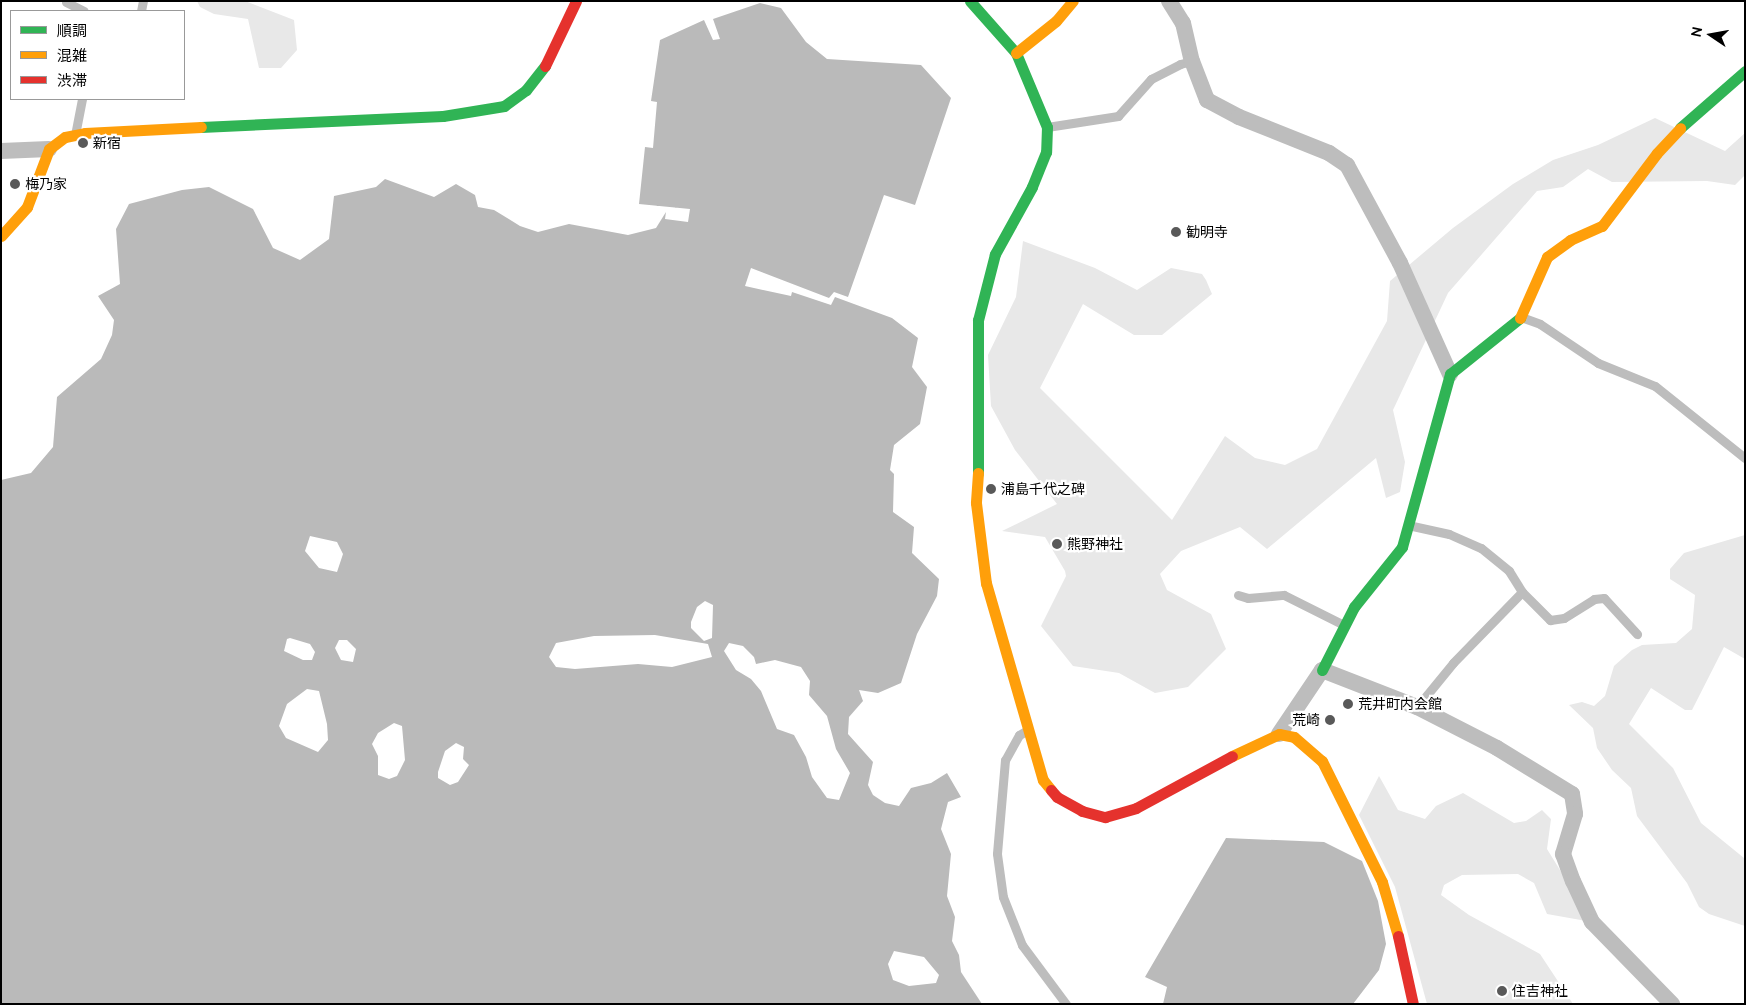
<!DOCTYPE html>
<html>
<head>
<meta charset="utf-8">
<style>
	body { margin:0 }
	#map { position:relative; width:1746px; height:1005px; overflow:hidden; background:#fff; font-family:Ubuntu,"Noto Sans JP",sans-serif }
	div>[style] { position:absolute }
	.green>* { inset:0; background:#e8e8e8 }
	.water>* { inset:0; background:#bababa }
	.pier>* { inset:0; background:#fff }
	.lane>* { height:9px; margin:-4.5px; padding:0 4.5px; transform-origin:4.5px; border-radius:4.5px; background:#bdbdbd }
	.street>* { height:16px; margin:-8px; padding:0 8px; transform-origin:8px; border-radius:8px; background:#bdbdbd }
	.fast>* { height:11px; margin:-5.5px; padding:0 5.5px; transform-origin:5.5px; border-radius:5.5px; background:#30b455 }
	.slow>* { height:11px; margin:-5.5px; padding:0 5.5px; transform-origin:5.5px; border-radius:5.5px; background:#ff9f0a }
	.jam>* { height:11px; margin:-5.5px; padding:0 5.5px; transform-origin:5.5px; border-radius:5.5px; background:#e5322d }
	.dots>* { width:14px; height:14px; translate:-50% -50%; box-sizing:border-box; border:2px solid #fff; border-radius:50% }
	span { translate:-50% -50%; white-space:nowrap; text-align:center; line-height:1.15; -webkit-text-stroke:4.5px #fff; paint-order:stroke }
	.poi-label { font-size:14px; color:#000 }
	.left { translate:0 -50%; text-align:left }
	.right { translate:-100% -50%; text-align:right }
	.frame { position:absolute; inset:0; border:2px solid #000; pointer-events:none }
	.legend { position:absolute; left:10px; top:10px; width:175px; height:90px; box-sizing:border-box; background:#fff; border:1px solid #999; margin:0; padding:6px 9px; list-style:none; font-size:15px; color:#000 }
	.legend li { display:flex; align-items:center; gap:10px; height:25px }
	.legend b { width:25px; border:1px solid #999 }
	.north { position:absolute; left:1686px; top:10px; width:50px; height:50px; -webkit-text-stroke:4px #fff; paint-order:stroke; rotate:282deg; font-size:14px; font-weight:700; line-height:20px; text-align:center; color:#000 }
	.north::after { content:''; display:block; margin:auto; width:18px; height:22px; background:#000; clip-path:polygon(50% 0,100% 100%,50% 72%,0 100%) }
</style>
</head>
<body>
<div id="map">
	<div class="green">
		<div style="clip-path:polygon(197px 1px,245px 1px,294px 20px,297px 50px,281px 68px,259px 68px,248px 19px,214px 14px,200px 7px)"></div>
		<div style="clip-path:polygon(1655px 118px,1725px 151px,1745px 133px,1745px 175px,1735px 185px,1707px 181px,1612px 182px,1588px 169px,1563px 187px,1537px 191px,1448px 293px,1393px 410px,1405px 462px,1400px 492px,1386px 498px,1376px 458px,1267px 549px,1240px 527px,1181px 551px,1160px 574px,1167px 590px,1211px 614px,1226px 649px,1188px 687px,1155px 693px,1119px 673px,1073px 666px,1041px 626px,1066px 576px,1065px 571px,1045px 537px,1002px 531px,1057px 504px,1015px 450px,991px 406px,988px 355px,1016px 297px,1023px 241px,1095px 268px,1137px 290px,1171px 268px,1202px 274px,1206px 280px,1212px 294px,1162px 335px,1134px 335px,1083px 304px,1040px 388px,1172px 520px,1225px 436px,1255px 458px,1285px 465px,1317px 449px,1387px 321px,1390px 281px,1453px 228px,1513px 184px,1553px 160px,1598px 145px)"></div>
		<div style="clip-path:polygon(1745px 535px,1745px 659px,1724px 647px,1692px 710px,1685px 710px,1651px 688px,1629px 724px,1673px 768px,1701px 823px,1744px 858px,1745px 926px,1709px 914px,1699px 907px,1687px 883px,1637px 816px,1631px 788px,1612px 770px,1597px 748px,1593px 728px,1569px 705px,1582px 702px,1594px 706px,1605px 696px,1614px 666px,1632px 650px,1642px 645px,1676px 643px,1692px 629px,1695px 595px,1670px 579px,1670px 569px,1684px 553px)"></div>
		<div style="clip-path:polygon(1379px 776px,1398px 810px,1425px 819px,1436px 806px,1463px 793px,1514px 823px,1526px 821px,1542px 810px,1551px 819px,1547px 849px,1592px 922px,1547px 914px,1534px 883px,1518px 874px,1462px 875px,1444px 885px,1441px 895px,1469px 915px,1540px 954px,1573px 1004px,1427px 1004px,1395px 887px,1359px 815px)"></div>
	</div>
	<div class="water">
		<div style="clip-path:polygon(evenodd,760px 3px,781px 8px,806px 42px,827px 59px,921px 65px,951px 98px,915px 205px,884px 195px,848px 297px,834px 292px,829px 298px,751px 268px,745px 286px,791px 296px,792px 292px,831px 305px,835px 297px,892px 318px,918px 338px,912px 367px,927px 387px,920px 424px,894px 445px,890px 470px,894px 474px,893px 512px,914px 527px,912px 553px,939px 579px,937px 596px,917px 634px,901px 683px,878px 693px,859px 690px,863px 701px,849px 717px,848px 734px,873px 762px,868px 785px,873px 795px,885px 803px,899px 806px,911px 788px,931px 783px,947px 773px,961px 797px,948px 802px,941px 829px,951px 854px,947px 896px,955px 917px,952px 941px,959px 955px,961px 972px,982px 1004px,1px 1004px,1px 480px,31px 473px,53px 447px,57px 397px,101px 359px,112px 335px,114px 320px,98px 296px,120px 284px,116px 229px,129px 204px,182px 190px,209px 187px,253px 209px,273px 248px,300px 260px,329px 239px,334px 196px,376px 187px,385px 179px,434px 197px,456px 184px,475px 195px,478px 207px,494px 210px,520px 226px,538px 232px,569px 224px,628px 235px,656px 228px,666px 212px,665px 219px,688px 222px,690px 209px,639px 204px,645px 147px,653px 148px,657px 102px,651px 101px,660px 40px,704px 20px,713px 40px,720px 39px,713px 19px,760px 3px,310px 536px,337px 542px,343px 554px,337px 572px,319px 568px,305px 551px,310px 536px,760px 3px,705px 601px,713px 605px,712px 638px,704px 641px,691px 628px,691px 622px,697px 607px,705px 601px,760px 3px,290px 638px,310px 644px,315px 652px,312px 660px,303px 660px,284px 651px,287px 639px,290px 638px,760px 3px,339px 640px,347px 640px,356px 649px,353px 662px,341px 660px,335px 648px,339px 640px,760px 3px,729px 643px,743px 646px,754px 657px,756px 664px,775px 660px,801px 667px,810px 681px,809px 695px,827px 716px,836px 749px,850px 773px,839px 800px,827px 798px,812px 777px,806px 757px,794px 735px,777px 729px,761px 691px,751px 679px,736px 670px,724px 651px,729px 643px,760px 3px,307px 689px,319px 691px,327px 724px,328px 740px,318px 752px,286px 738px,279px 726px,287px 704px,307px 689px,760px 3px,394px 723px,402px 726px,405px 760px,397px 776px,389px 779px,378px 775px,378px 756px,372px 744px,378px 733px,394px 723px,760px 3px,456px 743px,464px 747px,463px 759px,469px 765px,458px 782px,450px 785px,438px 778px,438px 772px,445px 751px,456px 743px,760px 3px,894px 951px,924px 957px,939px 975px,936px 983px,909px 986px,893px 980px,888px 964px,894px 951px)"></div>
		<div style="clip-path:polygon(1226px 838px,1324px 842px,1362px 861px,1378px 901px,1386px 944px,1379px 970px,1353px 1004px,1163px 1004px,1167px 987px,1145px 977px)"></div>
	</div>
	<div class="pier">
		<div style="clip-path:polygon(655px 635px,708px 644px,712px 657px,672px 667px,638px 664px,575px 669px,556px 667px,549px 657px,556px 643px,594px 636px)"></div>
	</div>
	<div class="lane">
		<div style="left:66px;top:2px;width:20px;rotate:27deg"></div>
		<div style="left:141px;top:11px;width:10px;rotate:-79deg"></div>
		<div style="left:1047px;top:127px;width:72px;rotate:-8.8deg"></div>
		<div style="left:1118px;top:116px;width:50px;rotate:-48.3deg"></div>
		<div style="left:1151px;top:79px;width:33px;rotate:-27deg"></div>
		<div style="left:1180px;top:64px;width:12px;rotate:-14deg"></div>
		<div style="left:75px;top:135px;width:37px;rotate:-79deg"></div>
		<div style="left:1521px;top:317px;width:20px;rotate:20deg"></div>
		<div style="left:1540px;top:324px;width:70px;rotate:33.9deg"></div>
		<div style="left:1598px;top:363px;width:61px;rotate:22deg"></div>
		<div style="left:1655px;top:386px;width:115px;rotate:38.7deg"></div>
		<div style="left:1408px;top:525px;width:42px;rotate:12.4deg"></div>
		<div style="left:1449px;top:534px;width:35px;rotate:24deg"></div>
		<div style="left:1481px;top:548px;width:36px;rotate:39deg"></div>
		<div style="left:1509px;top:571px;width:25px;rotate:58deg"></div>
		<div style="left:1522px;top:592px;width:99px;rotate:134.2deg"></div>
		<div style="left:1453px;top:663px;width:57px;rotate:129.3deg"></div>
		<div style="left:1522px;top:592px;width:40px;rotate:45deg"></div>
		<div style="left:1550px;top:620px;width:14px;rotate:-8deg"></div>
		<div style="left:1564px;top:618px;width:36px;rotate:-32deg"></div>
		<div style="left:1594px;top:599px;width:10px;rotate:-6deg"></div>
		<div style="left:1604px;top:598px;width:49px;rotate:47.5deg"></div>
		<div style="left:1238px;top:595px;width:10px;rotate:17deg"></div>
		<div style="left:1248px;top:598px;width:36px;rotate:-5deg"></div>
		<div style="left:1284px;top:595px;width:67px;rotate:26.6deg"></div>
		<div style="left:1026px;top:731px;width:8px;rotate:150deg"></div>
		<div style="left:1019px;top:735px;width:29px;rotate:119deg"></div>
		<div style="left:1005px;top:760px;width:94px;rotate:94.9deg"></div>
		<div style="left:997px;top:854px;width:43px;rotate:82.1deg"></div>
		<div style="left:1003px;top:897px;width:52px;rotate:68.4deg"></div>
		<div style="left:1022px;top:945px;width:74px;rotate:53.3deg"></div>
	</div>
	<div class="street">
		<div style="left:1169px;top:1px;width:26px;rotate:58deg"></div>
		<div style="left:1183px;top:23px;width:39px;rotate:77deg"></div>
		<div style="left:1192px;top:61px;width:42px;rotate:69deg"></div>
		<div style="left:1207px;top:100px;width:36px;rotate:28deg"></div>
		<div style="left:1239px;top:117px;width:97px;rotate:21.8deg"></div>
		<div style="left:1329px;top:153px;width:22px;rotate:34deg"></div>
		<div style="left:1347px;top:165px;width:111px;rotate:61.6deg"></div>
		<div style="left:1400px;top:263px;width:122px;rotate:65.8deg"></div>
		<div style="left:1px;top:151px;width:48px;rotate:-2.4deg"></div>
		<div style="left:1279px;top:734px;width:77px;rotate:-56.1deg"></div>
		<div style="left:1322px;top:670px;width:102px;rotate:21.3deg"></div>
		<div style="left:1417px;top:707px;width:90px;rotate:27.1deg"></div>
		<div style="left:1497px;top:748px;width:88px;rotate:31.5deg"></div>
		<div style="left:1572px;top:794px;width:20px;rotate:81deg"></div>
		<div style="left:1575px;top:814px;width:42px;rotate:106.7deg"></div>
		<div style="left:1563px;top:854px;width:29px;rotate:70deg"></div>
		<div style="left:1573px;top:881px;width:45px;rotate:65.1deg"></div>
		<div style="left:1592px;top:922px;width:115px;rotate:45.7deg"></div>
	</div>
	<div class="fast">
		<div style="left:970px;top:1px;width:69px;rotate:48.5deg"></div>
		<div style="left:1016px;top:53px;width:80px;rotate:67.3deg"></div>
		<div style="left:1047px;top:127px;width:25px;rotate:92deg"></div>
		<div style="left:1046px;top:152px;width:38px;rotate:112deg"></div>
		<div style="left:1032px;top:187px;width:77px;rotate:118.9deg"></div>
		<div style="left:995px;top:254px;width:68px;rotate:104.4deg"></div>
		<div style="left:978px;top:320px;width:153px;rotate:90deg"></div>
		<div style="left:201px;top:127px;width:242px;rotate:-2.6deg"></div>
		<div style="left:443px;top:116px;width:62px;rotate:-9.3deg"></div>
		<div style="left:504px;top:106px;width:27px;rotate:-36deg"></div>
		<div style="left:526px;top:90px;width:31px;rotate:-52deg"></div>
		<div style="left:1680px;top:128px;width:86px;rotate:-41.2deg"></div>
		<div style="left:1322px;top:670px;width:71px;rotate:-63.1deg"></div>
		<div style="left:1354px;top:607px;width:77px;rotate:-51.3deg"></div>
		<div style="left:1402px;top:547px;width:180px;rotate:-74.5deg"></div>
		<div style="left:1450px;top:374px;width:90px;rotate:-38.7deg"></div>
	</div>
	<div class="slow">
		<div style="left:1016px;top:53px;width:51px;rotate:-38.7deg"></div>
		<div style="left:1056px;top:21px;width:26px;rotate:-50deg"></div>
		<div style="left:1px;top:236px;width:39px;rotate:-48deg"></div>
		<div style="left:27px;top:207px;width:62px;rotate:-69.2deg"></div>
		<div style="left:49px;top:149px;width:20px;rotate:-37deg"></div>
		<div style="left:65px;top:137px;width:20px;rotate:-11deg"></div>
		<div style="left:85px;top:133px;width:116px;rotate:-3deg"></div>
		<div style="left:1520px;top:318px;width:67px;rotate:-66.1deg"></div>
		<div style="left:1547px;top:257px;width:29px;rotate:-36deg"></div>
		<div style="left:1570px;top:240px;width:35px;rotate:-24deg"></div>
		<div style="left:1602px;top:226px;width:91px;rotate:-53deg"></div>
		<div style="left:1657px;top:153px;width:34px;rotate:-47deg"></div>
		<div style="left:978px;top:473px;width:30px;rotate:94deg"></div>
		<div style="left:976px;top:503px;width:81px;rotate:82.9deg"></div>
		<div style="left:986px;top:583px;width:205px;rotate:73.9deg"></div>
		<div style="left:1043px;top:780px;width:13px;rotate:51deg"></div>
		<div style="left:1232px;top:756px;width:52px;rotate:-25.1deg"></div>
		<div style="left:1279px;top:734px;width:15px;rotate:11deg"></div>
		<div style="left:1294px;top:737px;width:37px;rotate:41deg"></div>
		<div style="left:1322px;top:761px;width:135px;rotate:63.6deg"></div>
		<div style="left:1382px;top:882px;width:56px;rotate:73.5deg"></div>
	</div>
	<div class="jam">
		<div style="left:545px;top:66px;width:72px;rotate:-64.5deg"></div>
		<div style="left:1051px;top:790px;width:9px;rotate:49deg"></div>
		<div style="left:1057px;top:797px;width:29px;rotate:29deg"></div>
		<div style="left:1082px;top:811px;width:24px;rotate:15deg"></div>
		<div style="left:1105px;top:817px;width:32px;rotate:-16deg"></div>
		<div style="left:1136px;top:808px;width:109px;rotate:-28.4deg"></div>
		<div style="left:1398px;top:936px;width:70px;rotate:77.6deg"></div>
	</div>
	<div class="dots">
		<div style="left:83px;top:143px;background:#595959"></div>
		<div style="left:15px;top:184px;background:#595959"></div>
		<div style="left:1176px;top:232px;background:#595959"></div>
		<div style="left:991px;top:489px;background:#595959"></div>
		<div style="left:1057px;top:544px;background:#595959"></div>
		<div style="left:1348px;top:704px;background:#595959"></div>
		<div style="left:1330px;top:720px;background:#595959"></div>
		<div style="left:1502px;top:991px;background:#595959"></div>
	</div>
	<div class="poi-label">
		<span class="left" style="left:93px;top:143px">新宿</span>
		<span class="left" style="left:25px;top:184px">梅乃家</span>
		<span class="left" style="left:1186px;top:232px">勧明寺</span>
		<span class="left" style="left:1001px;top:489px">浦島千代之碑</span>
		<span class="left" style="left:1067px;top:544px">熊野神社</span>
		<span class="left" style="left:1358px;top:704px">荒井町内会館</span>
		<span class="right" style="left:1320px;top:720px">荒崎</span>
		<span class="left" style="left:1512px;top:991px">住吉神社</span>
	</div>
	<div class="frame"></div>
	<ul class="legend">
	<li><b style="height:6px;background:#30b455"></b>順調</li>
	<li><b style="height:6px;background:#ff9f0a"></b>混雑</li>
	<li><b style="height:6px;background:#e5322d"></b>渋滞</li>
	</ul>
	<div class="north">N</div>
</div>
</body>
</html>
